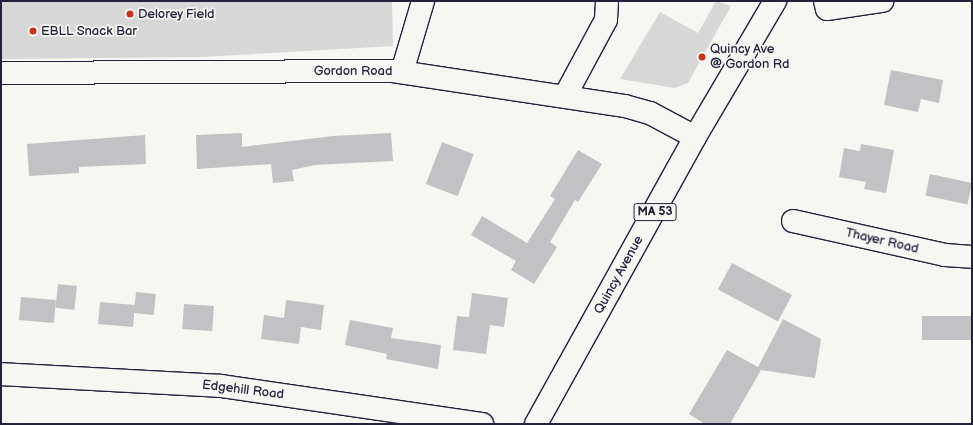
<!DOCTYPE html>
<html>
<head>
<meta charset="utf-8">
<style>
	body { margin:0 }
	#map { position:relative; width:973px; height:425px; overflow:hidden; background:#f6f6f2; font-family:"Balsamiq Sans",sans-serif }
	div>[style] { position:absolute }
	.green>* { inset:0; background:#d7d7d7 }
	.building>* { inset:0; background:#c2c2c4; transform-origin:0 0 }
	.roads { filter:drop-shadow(1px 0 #22223b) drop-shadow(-1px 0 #22223b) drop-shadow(0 1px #22223b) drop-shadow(0 -1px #22223b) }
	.minor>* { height:22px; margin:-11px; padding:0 11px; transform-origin:11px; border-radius:11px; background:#f6f6f2 }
	.major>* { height:22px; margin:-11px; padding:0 11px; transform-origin:11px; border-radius:11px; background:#f6f6f2 }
	.dots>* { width:11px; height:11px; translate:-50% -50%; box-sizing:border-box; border:2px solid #f6f6f2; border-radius:50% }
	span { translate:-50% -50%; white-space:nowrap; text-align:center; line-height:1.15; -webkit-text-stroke:3.5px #f6f6f2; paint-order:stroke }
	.shield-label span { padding:1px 3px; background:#f6f6f2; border:1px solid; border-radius:3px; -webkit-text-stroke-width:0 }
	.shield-label { font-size:12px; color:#22223b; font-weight:700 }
	.poi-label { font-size:13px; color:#22223b }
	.left { translate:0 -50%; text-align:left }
	.street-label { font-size:13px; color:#22223b }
	.frame { position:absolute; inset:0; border:2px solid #22223b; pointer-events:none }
</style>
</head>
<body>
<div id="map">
	<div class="green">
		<div style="clip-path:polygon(1px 1px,392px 1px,393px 46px,202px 57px,1px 59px)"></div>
		<div style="clip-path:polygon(716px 1px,731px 6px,688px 83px,675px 88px,620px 79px,660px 12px,698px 33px)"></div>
	</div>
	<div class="building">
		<div style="clip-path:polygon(891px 70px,943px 80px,939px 103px,921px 99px,918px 112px,884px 105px)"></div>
		<div style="clip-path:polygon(242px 133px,242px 147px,333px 136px,391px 133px,393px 161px,315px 165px,292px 170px,294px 181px,273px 183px,271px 164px,197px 169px,196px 135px)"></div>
		<div style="clip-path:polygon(145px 135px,146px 164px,79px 167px,79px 173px,29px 176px,27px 144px)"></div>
		<div style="left:442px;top:142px;width:34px;height:45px;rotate:21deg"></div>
		<div style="clip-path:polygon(861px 144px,894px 150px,886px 193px,864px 189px,866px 182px,839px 177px,844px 148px,860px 151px)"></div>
		<div style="clip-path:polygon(578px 150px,602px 164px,578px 202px,575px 200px,550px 242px,557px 247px,534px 284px,511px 270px,516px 261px,471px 235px,482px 216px,527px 243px,555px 199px,550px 196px)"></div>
		<div style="left:930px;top:174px;width:43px;height:22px;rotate:12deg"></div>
		<div style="left:732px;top:263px;width:68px;height:30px;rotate:28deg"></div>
		<div style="left:58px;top:284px;width:19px;height:24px;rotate:6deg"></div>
		<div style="left:136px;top:292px;width:20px;height:21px;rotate:6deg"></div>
		<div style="clip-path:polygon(472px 293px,508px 298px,504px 327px,490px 325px,486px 354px,453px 350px,457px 316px,469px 317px)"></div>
		<div style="left:21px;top:297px;width:35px;height:23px;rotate:5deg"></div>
		<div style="clip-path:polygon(286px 300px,324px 305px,321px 330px,301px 327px,299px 344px,261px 339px,264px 315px,284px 318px)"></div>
		<div style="left:100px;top:302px;width:35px;height:22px;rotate:5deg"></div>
		<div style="left:184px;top:304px;width:30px;height:25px;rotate:4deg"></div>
		<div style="left:972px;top:316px;width:24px;height:50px;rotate:90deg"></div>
		<div style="clip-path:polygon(783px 319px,821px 339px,815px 378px,761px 370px,730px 424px,705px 424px,689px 414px,727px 350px,758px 367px)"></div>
		<div style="clip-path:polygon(350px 320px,393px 328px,391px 338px,441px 345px,438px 369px,386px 359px,387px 354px,345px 345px)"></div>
	</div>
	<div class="roads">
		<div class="minor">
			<div style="left:825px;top:1px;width:8px;rotate:76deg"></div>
			<div style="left:827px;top:9px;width:56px;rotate:-8.3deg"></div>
			<div style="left:402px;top:72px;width:74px;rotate:-73.5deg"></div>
			<div style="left:1px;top:73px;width:392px;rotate:-0.3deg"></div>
			<div style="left:393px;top:71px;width:235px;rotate:8.6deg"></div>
			<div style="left:625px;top:106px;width:26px;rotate:16deg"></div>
			<div style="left:650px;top:113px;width:51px;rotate:28.1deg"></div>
			<div style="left:565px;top:96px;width:86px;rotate:-61.7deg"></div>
			<div style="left:606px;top:20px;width:19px;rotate:-87deg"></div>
			<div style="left:793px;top:221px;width:156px;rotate:12.6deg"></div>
			<div style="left:945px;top:255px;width:27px;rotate:4deg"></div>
			<div style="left:1px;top:374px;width:220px;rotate:3.1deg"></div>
			<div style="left:221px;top:386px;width:264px;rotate:8.3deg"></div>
		</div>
		<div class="major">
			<div style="left:536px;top:424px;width:328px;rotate:-61deg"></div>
			<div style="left:695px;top:137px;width:158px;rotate:-59.5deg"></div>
		</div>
	</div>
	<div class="dots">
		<div style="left:130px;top:14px;background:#c8321e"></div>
		<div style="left:33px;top:31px;background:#c8321e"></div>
		<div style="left:702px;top:57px;background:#c8321e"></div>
	</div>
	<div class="shield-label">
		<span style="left:655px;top:212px">MA 53</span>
	</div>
	<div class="poi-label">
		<span class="left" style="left:138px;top:14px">Delorey Field</span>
		<span class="left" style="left:41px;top:31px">EBLL Snack Bar</span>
		<span class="left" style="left:710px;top:57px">Quincy Ave<br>@ Gordon Rd</span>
	</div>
	<div class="street-label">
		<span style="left:353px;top:71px">Gordon Road</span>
		<span style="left:882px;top:241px;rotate:13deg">Thayer Road</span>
		<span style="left:619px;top:275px;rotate:-61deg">Quincy Avenue</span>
		<span style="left:243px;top:390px;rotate:7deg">Edgehill Road</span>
	</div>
	<div class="frame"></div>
</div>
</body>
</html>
